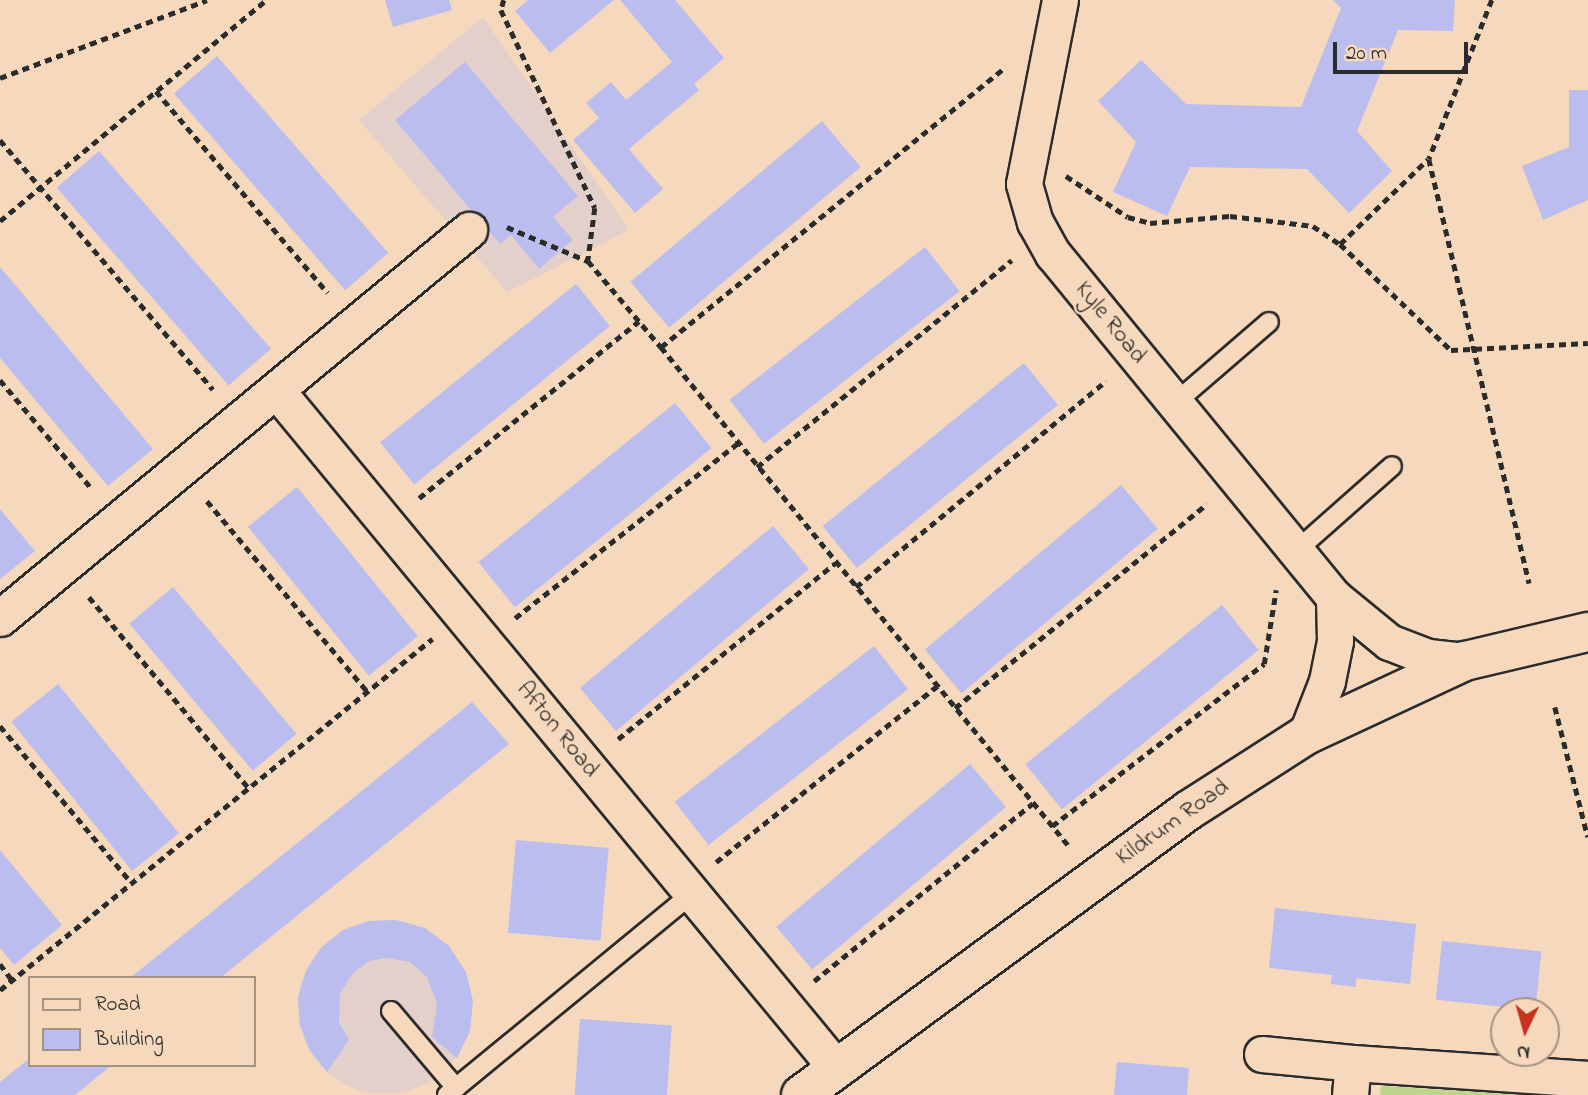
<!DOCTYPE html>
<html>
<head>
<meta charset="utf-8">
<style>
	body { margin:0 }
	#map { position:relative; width:1588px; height:1095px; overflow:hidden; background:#f6d8bc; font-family:"Indie Flower",sans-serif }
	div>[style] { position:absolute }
	.built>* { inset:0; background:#e4d0cb }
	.round { border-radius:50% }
	.green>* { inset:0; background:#bdd48b }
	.building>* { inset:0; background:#bbbdef; transform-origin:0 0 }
	.path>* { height:4.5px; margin-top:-2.25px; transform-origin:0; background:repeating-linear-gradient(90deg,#2b2b2b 0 7px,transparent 0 12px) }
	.roads { filter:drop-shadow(2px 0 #2b2b2b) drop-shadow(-2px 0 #2b2b2b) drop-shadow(0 2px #2b2b2b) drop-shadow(0 -2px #2b2b2b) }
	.service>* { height:18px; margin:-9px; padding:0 9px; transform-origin:9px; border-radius:9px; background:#f6d8bc }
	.minor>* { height:35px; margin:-17.5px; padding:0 17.5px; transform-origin:17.5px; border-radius:17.5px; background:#f6d8bc }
	.tertiary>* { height:38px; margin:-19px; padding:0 19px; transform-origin:19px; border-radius:19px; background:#f6d8bc }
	span { translate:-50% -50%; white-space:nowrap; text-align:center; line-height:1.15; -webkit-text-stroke:5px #f6d8bc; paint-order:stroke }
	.street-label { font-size:24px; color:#2b2b2b }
	.legend { position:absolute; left:28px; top:976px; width:228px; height:91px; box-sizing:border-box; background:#f6d8bc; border:2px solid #a59382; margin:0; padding:9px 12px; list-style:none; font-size:21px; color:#2b2b2b }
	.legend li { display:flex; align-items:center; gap:14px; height:35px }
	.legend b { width:35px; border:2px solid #a59382 }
	.north { position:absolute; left:1490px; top:997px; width:70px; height:70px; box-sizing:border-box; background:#f6d8bc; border:2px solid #a59382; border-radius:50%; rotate:185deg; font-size:19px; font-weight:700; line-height:28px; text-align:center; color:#2b2b2b }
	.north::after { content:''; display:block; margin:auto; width:24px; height:32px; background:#c8321e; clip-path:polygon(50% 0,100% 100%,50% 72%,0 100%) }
	.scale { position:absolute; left:1333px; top:42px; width:135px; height:32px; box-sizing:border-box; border:4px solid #2b2b2b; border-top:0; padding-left:9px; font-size:21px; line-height:24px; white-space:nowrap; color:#2b2b2b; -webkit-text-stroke:5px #f6d8bc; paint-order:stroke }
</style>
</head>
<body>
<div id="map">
	<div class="built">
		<div style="clip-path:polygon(483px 17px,629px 230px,507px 292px,359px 120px)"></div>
		<div class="round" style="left:298px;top:920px;width:174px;height:174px"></div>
	</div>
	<div class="green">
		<div style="clip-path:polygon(1381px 1086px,1526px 1095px,1380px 1095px)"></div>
	</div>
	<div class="building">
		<div style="clip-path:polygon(385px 0,449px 0,452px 10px,393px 27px)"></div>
		<div style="clip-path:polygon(528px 0,614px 0,550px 53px,515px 11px)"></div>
		<div style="clip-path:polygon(620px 0,675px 0,724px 58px,694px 84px,699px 90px,629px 149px,663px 189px,635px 213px,573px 140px,599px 118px,586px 103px,611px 82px,626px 100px,672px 62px)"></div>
		<div style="clip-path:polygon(1333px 0,1455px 0,1453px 31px,1398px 30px,1357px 131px,1392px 171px,1349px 213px,1307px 169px,1190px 167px,1167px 216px,1113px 192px,1136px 142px,1098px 101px,1141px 60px,1186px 104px,1301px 107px,1341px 8px)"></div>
		<div style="left:217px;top:56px;width:261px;height:57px;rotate:49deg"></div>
		<div style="clip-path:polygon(465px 62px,578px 196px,553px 217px,573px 240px,539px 269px,511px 235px,500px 244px,395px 120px)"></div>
		<div style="clip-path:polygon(1569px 90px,1588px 90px,1588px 200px,1543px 220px,1522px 166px,1569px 147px)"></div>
		<div style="left:822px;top:121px;width:60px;height:250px;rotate:50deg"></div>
		<div style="left:99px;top:151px;width:262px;height:56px;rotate:49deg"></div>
		<div style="left:925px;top:247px;width:56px;height:248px;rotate:52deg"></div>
		<div style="clip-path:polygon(0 267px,153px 449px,108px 486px,0 358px)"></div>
		<div style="left:576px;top:284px;width:54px;height:252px;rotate:51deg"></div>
		<div style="left:1024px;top:363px;width:54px;height:259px;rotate:51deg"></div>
		<div style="left:675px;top:403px;width:58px;height:253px;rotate:51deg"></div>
		<div style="left:1121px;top:485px;width:57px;height:256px;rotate:50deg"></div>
		<div style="left:297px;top:487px;width:192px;height:63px;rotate:51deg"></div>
		<div style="clip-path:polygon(0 509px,35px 551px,0 579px)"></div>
		<div style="left:773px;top:526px;width:56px;height:252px;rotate:50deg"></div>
		<div style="left:173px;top:587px;width:192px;height:57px;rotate:50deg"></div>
		<div style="left:1222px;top:605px;width:58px;height:253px;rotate:51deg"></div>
		<div style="left:874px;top:646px;width:55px;height:253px;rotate:52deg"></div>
		<div style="left:58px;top:684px;width:192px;height:60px;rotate:51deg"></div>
		<div style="clip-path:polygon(472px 702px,509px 744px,220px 978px,130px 978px)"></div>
		<div style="left:970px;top:764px;width:56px;height:253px;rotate:50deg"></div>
		<div style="left:516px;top:840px;width:93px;height:93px;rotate:5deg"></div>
		<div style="clip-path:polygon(0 850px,62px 925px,14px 965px,0 948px)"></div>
		<div style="clip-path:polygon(1275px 908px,1416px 924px,1410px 984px,1356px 978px,1356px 987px,1331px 984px,1332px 975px,1269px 968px)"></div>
		<div style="clip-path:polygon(396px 920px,425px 928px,449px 946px,466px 972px,473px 1001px,470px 1031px,457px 1058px,432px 1037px,437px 1004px,427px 977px,410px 962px,387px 958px,369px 961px,352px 974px,340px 994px,339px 1022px,349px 1040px,327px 1072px,310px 1051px,300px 1025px,298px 997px,306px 971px,321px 948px,343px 930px,369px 921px)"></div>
		<div style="left:1442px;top:941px;width:100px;height:59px;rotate:6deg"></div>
		<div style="left:580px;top:1019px;width:92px;height:76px;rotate:4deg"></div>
		<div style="clip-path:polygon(30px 1058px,30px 1065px,112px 1065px,75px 1095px,0 1095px,0 1082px)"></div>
		<div style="clip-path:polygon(1117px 1062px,1189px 1068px,1187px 1095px,1114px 1095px)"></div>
	</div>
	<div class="path">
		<div style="left:504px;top:0;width:10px;rotate:107deg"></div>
		<div style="left:501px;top:10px;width:219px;rotate:64.6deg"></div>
		<div style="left:595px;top:208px;width:53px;rotate:97.5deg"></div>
		<div style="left:1492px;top:0;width:171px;rotate:111.6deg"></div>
		<div style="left:1429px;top:159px;width:436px;rotate:76.7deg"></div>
		<div style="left:0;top:78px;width:221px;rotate:-20.6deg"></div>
		<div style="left:156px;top:91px;width:265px;rotate:49.6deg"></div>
		<div style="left:0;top:140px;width:328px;rotate:49.5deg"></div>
		<div style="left:1066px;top:176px;width:74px;rotate:33.5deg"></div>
		<div style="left:1128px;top:217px;width:23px;rotate:15deg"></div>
		<div style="left:1150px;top:223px;width:80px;rotate:-5deg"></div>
		<div style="left:1230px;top:216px;width:84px;rotate:6.9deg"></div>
		<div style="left:1313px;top:226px;width:32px;rotate:34deg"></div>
		<div style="left:1340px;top:244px;width:153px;rotate:43.7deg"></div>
		<div style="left:1451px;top:350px;width:137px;rotate:-2.9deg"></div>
		<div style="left:0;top:221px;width:346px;rotate:-39.7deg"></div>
		<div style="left:507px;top:227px;width:88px;rotate:22.8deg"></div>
		<div style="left:588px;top:261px;width:113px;rotate:49.7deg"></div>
		<div style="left:661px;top:347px;width:444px;rotate:-39.1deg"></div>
		<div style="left:1340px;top:244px;width:122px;rotate:-44deg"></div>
		<div style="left:661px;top:347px;width:643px;rotate:50.74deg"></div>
		<div style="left:0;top:380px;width:143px;rotate:49.8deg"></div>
		<div style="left:757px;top:467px;width:328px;rotate:-39.1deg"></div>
		<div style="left:419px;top:498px;width:282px;rotate:-38.8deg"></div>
		<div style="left:207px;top:501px;width:247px;rotate:49.9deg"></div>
		<div style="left:856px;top:587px;width:324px;rotate:-39.5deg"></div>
		<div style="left:89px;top:597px;width:248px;rotate:50.1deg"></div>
		<div style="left:515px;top:618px;width:283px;rotate:-38.1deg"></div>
		<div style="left:1555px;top:707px;width:134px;rotate:75.8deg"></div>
		<div style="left:955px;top:708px;width:324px;rotate:-39deg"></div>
		<div style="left:0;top:726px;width:204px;rotate:50deg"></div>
		<div style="left:618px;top:739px;width:279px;rotate:-39deg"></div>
		<div style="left:1052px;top:826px;width:267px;rotate:-37.4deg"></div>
		<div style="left:1264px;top:664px;width:75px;rotate:-80.8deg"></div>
		<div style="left:716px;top:862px;width:283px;rotate:-38.5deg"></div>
		<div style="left:0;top:964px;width:20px;rotate:53deg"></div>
		<div style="left:814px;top:981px;width:282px;rotate:-39.1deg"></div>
		<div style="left:0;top:990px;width:557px;rotate:-39.09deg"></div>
	</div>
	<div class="roads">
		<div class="service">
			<div style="left:1175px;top:403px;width:124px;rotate:-40.8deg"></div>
			<div style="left:1296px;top:551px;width:128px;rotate:-41.5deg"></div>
			<div style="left:391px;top:1011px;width:101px;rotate:49.8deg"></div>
			<div style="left:447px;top:1095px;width:317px;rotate:-39.4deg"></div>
		</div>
		<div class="minor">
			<div style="left:1060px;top:0;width:187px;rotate:101.1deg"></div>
			<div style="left:1024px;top:184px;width:40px;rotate:74deg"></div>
			<div style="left:1035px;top:222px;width:37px;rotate:61deg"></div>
			<div style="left:1053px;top:254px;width:443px;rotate:50.7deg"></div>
			<div style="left:1334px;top:597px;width:71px;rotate:39.3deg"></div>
			<div style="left:1389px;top:642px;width:42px;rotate:21deg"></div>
			<div style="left:1428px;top:657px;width:37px;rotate:6deg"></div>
			<div style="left:277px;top:391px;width:879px;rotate:50.44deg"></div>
			<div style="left:0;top:618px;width:609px;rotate:-39.6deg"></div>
			<div style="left:1306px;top:735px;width:58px;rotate:-68.7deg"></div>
			<div style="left:1327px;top:681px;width:41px;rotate:-78.7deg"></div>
			<div style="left:1335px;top:641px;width:44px;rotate:-91.3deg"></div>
			<div style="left:1262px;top:1054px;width:91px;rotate:5.6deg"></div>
			<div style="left:1350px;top:1095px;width:32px;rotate:-85deg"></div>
			<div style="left:1353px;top:1063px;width:236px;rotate:3.9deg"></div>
		</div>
		<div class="tertiary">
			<div style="left:801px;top:1095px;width:481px;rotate:-36.3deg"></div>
			<div style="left:1189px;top:810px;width:139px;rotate:-32.7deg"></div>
			<div style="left:1306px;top:735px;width:175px;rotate:-25deg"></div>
			<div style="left:1465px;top:661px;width:126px;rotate:-13.3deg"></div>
		</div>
	</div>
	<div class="street-label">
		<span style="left:1110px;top:323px;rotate:51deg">Kyle Road</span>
		<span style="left:557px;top:730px;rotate:51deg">Afton Road</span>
		<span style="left:1173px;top:823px;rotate:-35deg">Kildrum Road</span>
	</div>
	<ul class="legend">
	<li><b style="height:9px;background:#f6d8bc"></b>Road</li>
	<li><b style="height:19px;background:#bbbdef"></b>Building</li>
	</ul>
	<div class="north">N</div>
	<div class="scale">20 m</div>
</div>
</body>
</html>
